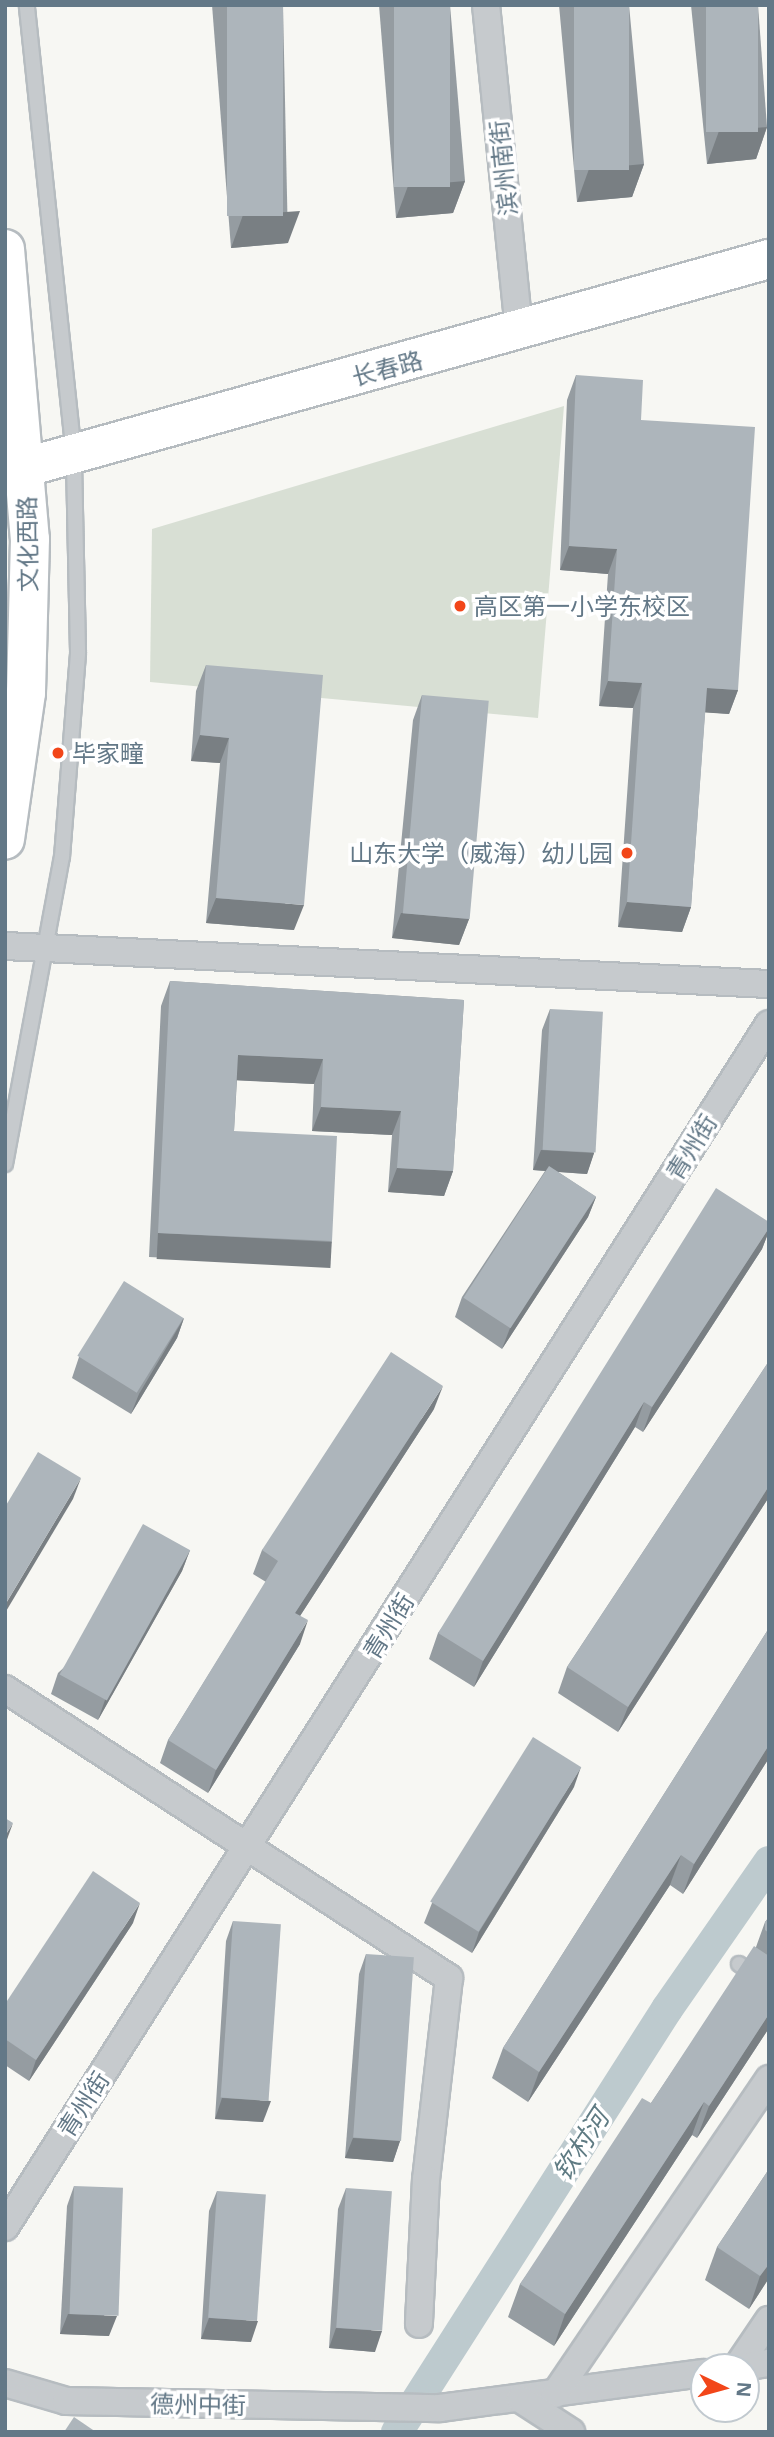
<!DOCTYPE html>
<html>
<head>
<meta charset="utf-8">
<style>
	body { margin:0 }
	#map { position:relative; width:774px; height:2437px; overflow:hidden; background:#f7f7f3; font-family:"Open Sans","Noto Sans SC",sans-serif }
	div>[style] { position:absolute }
	.green>* { inset:0; background:#d8dfd4 }
	.canal>* { height:32px; margin:-16px; padding:0 16px; transform-origin:16px; border-radius:16px; background:#bdcace }
	.roads { filter:drop-shadow(2px 0 #b6bcc0) drop-shadow(-2px 0 #b6bcc0) drop-shadow(0 2px #b6bcc0) drop-shadow(0 -2px #b6bcc0) }
	.lane>* { height:14px; margin:-7px; padding:0 7px; transform-origin:7px; border-radius:7px; background:#c6cacd }
	.street>* { height:26px; margin:-13px; padding:0 13px; transform-origin:13px; border-radius:13px; background:#c6cacd }
	.secondary>* { height:38px; margin:-19px; padding:0 19px; transform-origin:19px; border-radius:19px; background:#fff }
	.primary>* { height:38px; margin:-19px; padding:0 19px; transform-origin:19px; border-radius:19px; background:#fff }
	.wall>* { inset:0; background:#959ca1 }
	.shaded-wall>* { inset:0; background:#797f83; transform-origin:0 0 }
	.building>* { inset:0; background:#adb5bb; transform-origin:0 0 }
	.dots>* { width:19px; height:19px; translate:-50% -50%; box-sizing:border-box; border:4px solid #fff; border-radius:50% }
	span { translate:-50% -50%; white-space:nowrap; text-align:center; line-height:1.15; -webkit-text-stroke:7px #fff; paint-order:stroke }
	.street-label { font-size:24px; color:#637887 }
	.poi-label { font-size:24px; color:#637887 }
	.left { translate:0 -50%; text-align:left }
	.right { translate:-100% -50%; text-align:right }
	.water-label { font-size:26px; color:#5f7b83; font-style:italic }
	.frame { position:absolute; inset:0; border:7px solid #637887; pointer-events:none }
	.north { position:absolute; left:690px; top:2353px; width:70px; height:70px; box-sizing:border-box; background:#fff; border:2px solid #c1c9cf; border-radius:50%; rotate:95deg; font-size:19px; font-weight:700; line-height:28px; text-align:center; color:#637887 }
	.north::after { content:''; display:block; margin:auto; width:24px; height:32px; background:#f24619; clip-path:polygon(50% 0,100% 100%,50% 72%,0 100%) }
</style>
</head>
<body>
<div id="map">
	<div class="green">
		<div style="clip-path:polygon(564px 406px,538px 718px,150px 682px,152px 529px)"></div>
	</div>
	<div class="canal">
		<div style="left:397px;top:2432px;width:502px;rotate:-57.45deg"></div>
		<div style="left:667px;top:2009px;width:179px;rotate:-55.2deg"></div>
	</div>
	<div class="roads">
		<div class="lane">
			<div style="left:5px;top:1164px;width:312px;rotate:-79.5deg"></div>
			<div style="left:62px;top:857px;width:206px;rotate:-85.5deg"></div>
			<div style="left:78px;top:652px;width:197px;rotate:-91.2deg"></div>
			<div style="left:74px;top:455px;width:452px;rotate:-96deg"></div>
			<div style="left:739px;top:1964px;width:37px;rotate:36deg"></div>
		</div>
		<div class="street">
			<div style="left:486px;top:5px;width:328px;rotate:84.2deg"></div>
			<div style="left:5px;top:946px;width:765px;rotate:2.85deg"></div>
			<div style="left:5px;top:1689px;width:530px;rotate:33.06deg"></div>
			<div style="left:449px;top:1978px;width:202px;rotate:96.5deg"></div>
			<div style="left:426px;top:2179px;width:145px;rotate:92.8deg"></div>
			<div style="left:5px;top:2227px;width:1425px;rotate:-57.58deg"></div>
			<div style="left:737px;top:2367px;width:57px;rotate:-55.8deg"></div>
			<div style="left:743px;top:2367px;width:26px;rotate:-9deg"></div>
			<div style="left:5px;top:2383px;width:64px;rotate:16.4deg"></div>
			<div style="left:66px;top:2401px;width:374px;rotate:1.1deg"></div>
			<div style="left:440px;top:2408px;width:266px;rotate:-7.6deg"></div>
			<div style="left:555px;top:2394px;width:381px;rotate:-55.8deg"></div>
			<div style="left:520px;top:2399px;width:61px;rotate:32.9deg"></div>
		</div>
		<div class="secondary">
			<div style="left:5px;top:473px;width:793px;rotate:-15.65deg"></div>
		</div>
		<div class="primary">
			<div style="left:5px;top:249px;width:291px;rotate:85.1deg"></div>
			<div style="left:30px;top:539px;width:154px;rotate:91.5deg"></div>
			<div style="left:26px;top:693px;width:148px;rotate:98.2deg"></div>
		</div>
	</div>
	<div class="wall">
		<div style="clip-path:polygon(212px 5px,283px 5px,288px 243px,231px 248px)"></div>
		<div style="clip-path:polygon(379px 5px,450px 5px,465px 181px,453px 213px,396px 218px)"></div>
		<div style="clip-path:polygon(559px 5px,629px 5px,644px 164px,632px 197px,577px 202px)"></div>
		<div style="clip-path:polygon(691px 5px,758px 5px,767px 127px,756px 159px,707px 164px)"></div>
		<div style="clip-path:polygon(576px 375px,641px 420px,738px 690px,729px 714px,705px 712px,691px 907px,682px 932px,618px 927px,633px 708px,599px 706px,608px 574px,560px 570px,567px 400px)"></div>
		<div style="clip-path:polygon(206px 665px,294px 930px,206px 923px,220px 763px,191px 761px,196px 691px)"></div>
		<div style="clip-path:polygon(422px 695px,469px 919px,459px 945px,392px 938px,413px 720px)"></div>
		<div style="clip-path:polygon(170px 981px,464px 1000px,453px 1171px,444px 1196px,388px 1192px,392px 1135px,312px 1131px,314px 1084px,237px 1080px,234px 1131px,332px 1241px,324px 1266px,149px 1257px,161px 1006px)"></div>
		<div style="clip-path:polygon(550px 1009px,594px 1153px,587px 1174px,558px 1172px,596px 1197px,588px 1217px,502px 1349px,455px 1317px,462px 1297px,545px 1171px,533px 1170px,542px 1030px)"></div>
		<div style="clip-path:polygon(769px 1222px,769px 1231px,762px 1249px,643px 1432px,635px 1427px,474px 1687px,429px 1659px,438px 1633px)"></div>
		<div style="clip-path:polygon(184px 1318px,177px 1338px,131px 1414px,72px 1378px,79px 1357px)"></div>
		<div style="clip-path:polygon(769px 1361px,769px 1497px,618px 1732px,558px 1693px,567px 1667px)"></div>
		<div style="clip-path:polygon(434px 1409px,300px 1616px,300px 1644px,208px 1793px,160px 1763px,168px 1740px,266px 1582px,253px 1574px,262px 1550px)"></div>
		<div style="clip-path:polygon(190px 1550px,182px 1571px,98px 1720px,51px 1694px,58px 1673px)"></div>
		<div style="clip-path:polygon(769px 1628px,769px 1758px,683px 1894px,670px 1885px,528px 2102px,492px 2078px,503px 2048px)"></div>
		<div style="clip-path:polygon(574px 1787px,472px 1953px,424px 1923px,432px 1903px)"></div>
		<div style="clip-path:polygon(769px 1917px,769px 2028px,697px 2138px,692px 2135px,554px 2346px,508px 2317px,520px 2284px,651px 2103px,756px 1947px,765px 1922px)"></div>
		<div style="clip-path:polygon(233px 1921px,263px 2122px,215px 2119px,226px 1941px)"></div>
		<div style="clip-path:polygon(133px 1923px,29px 2081px,5px 2065px,5px 2004px)"></div>
		<div style="clip-path:polygon(366px 1954px,400px 2141px,393px 2162px,345px 2158px,359px 1974px)"></div>
		<div style="clip-path:polygon(769px 2169px,769px 2278px,749px 2309px,705px 2280px,717px 2247px)"></div>
		<div style="clip-path:polygon(74px 2186px,109px 2336px,60px 2334px,67px 2206px)"></div>
		<div style="clip-path:polygon(346px 2188px,375px 2352px,329px 2348px,338px 2209px)"></div>
		<div style="clip-path:polygon(217px 2191px,251px 2342px,201px 2339px,209px 2211px)"></div>
	</div>
	<div class="shaded-wall">
		<div style="clip-path:polygon(767px 127px,756px 159px,707px 164px,719px 131px)"></div>
		<div style="clip-path:polygon(644px 164px,632px 197px,577px 202px,589px 169px)"></div>
		<div style="clip-path:polygon(465px 181px,453px 213px,396px 218px,408px 186px)"></div>
		<div style="clip-path:polygon(300px 211px,288px 243px,231px 248px,243px 215px)"></div>
		<div style="clip-path:polygon(569px 546px,617px 549px,608px 574px,560px 570px)"></div>
		<div style="clip-path:polygon(608px 681px,642px 683px,633px 708px,599px 706px)"></div>
		<div style="clip-path:polygon(707px 688px,738px 690px,729px 714px,698px 712px)"></div>
		<div style="clip-path:polygon(200px 735px,229px 738px,220px 763px,191px 761px)"></div>
		<div style="clip-path:polygon(216px 898px,304px 905px,294px 930px,206px 923px)"></div>
		<div style="clip-path:polygon(627px 902px,691px 907px,682px 932px,618px 927px)"></div>
		<div style="clip-path:polygon(401px 913px,469px 919px,459px 945px,392px 938px)"></div>
		<div style="clip-path:polygon(238px 1055px,323px 1059px,314px 1084px,229px 1080px)"></div>
		<div style="clip-path:polygon(321px 1107px,401px 1111px,392px 1135px,312px 1131px)"></div>
		<div style="clip-path:polygon(541px 1150px,594px 1153px,587px 1174px,533px 1170px)"></div>
		<div style="clip-path:polygon(397px 1168px,453px 1171px,444px 1196px,388px 1192px)"></div>
		<div style="clip-path:polygon(596px 1197px,588px 1217px,502px 1349px,510px 1328px)"></div>
		<div style="clip-path:polygon(769px 1228px,769px 1231px,762px 1249px,643px 1432px,652px 1407px)"></div>
		<div style="left:158px;top:1233px;width:174px;height:26px;rotate:3deg"></div>
		<div style="clip-path:polygon(184px 1318px,177px 1338px,131px 1414px,139px 1394px)"></div>
		<div style="clip-path:polygon(443px 1386px,434px 1409px,287px 1636px,295px 1613px)"></div>
		<div style="clip-path:polygon(644px 1402px,635px 1427px,474px 1687px,483px 1661px)"></div>
		<div style="clip-path:polygon(81px 1478px,73px 1499px,5px 1613px,5px 1605px)"></div>
		<div style="clip-path:polygon(769px 1486px,769px 1497px,618px 1732px,628px 1707px)"></div>
		<div style="clip-path:polygon(190px 1550px,182px 1571px,98px 1720px,105px 1700px)"></div>
		<div style="clip-path:polygon(308px 1620px,300px 1644px,208px 1793px,216px 1770px)"></div>
		<div style="clip-path:polygon(769px 1745px,769px 1758px,683px 1894px,694px 1864px)"></div>
		<div style="clip-path:polygon(581px 1767px,574px 1787px,472px 1953px,479px 1932px)"></div>
		<div style="clip-path:polygon(13px 1823px,5px 1845px,5px 1836px)"></div>
		<div style="clip-path:polygon(681px 1855px,670px 1885px,528px 2102px,539px 2072px)"></div>
		<div style="clip-path:polygon(140px 1903px,133px 1923px,29px 2081px,36px 2060px)"></div>
		<div style="clip-path:polygon(769px 2014px,769px 2028px,697px 2138px,709px 2106px)"></div>
		<div style="clip-path:polygon(222px 2098px,271px 2101px,263px 2122px,215px 2119px)"></div>
		<div style="clip-path:polygon(704px 2102px,692px 2135px,554px 2346px,565px 2314px)"></div>
		<div style="clip-path:polygon(353px 2138px,400px 2141px,393px 2162px,345px 2158px)"></div>
		<div style="clip-path:polygon(769px 2264px,769px 2278px,749px 2309px,760px 2276px)"></div>
		<div style="clip-path:polygon(68px 2314px,117px 2316px,109px 2336px,60px 2334px)"></div>
		<div style="clip-path:polygon(209px 2318px,258px 2321px,251px 2342px,201px 2339px)"></div>
		<div style="clip-path:polygon(336px 2328px,382px 2331px,375px 2352px,329px 2348px)"></div>
	</div>
	<div class="building">
		<div style="left:227px;top:5px;width:56px;height:211px"></div>
		<div style="left:394px;top:5px;width:56px;height:182px"></div>
		<div style="left:574px;top:5px;width:55px;height:165px"></div>
		<div style="left:706px;top:5px;width:52px;height:127px"></div>
		<div style="clip-path:polygon(576px 375px,643px 380px,641px 420px,755px 427px,738px 690px,707px 688px,691px 907px,627px 902px,642px 683px,608px 681px,617px 549px,569px 546px)"></div>
		<div style="clip-path:polygon(206px 665px,323px 675px,304px 905px,216px 898px,229px 738px,200px 735px)"></div>
		<div style="left:422px;top:695px;width:67px;height:219px;rotate:5deg"></div>
		<div style="clip-path:polygon(170px 981px,464px 1000px,453px 1171px,397px 1168px,401px 1111px,321px 1107px,323px 1059px,238px 1055px,234px 1131px,337px 1136px,332px 1241px,158px 1233px)"></div>
		<div style="left:550px;top:1009px;width:53px;height:141px;rotate:3deg"></div>
		<div style="left:549px;top:1166px;width:56px;height:157px;rotate:33deg"></div>
		<div style="clip-path:polygon(716px 1188px,769px 1222px,769px 1228px,652px 1407px,644px 1402px,483px 1661px,438px 1633px)"></div>
		<div style="left:124px;top:1281px;width:70px;height:88px;rotate:32deg"></div>
		<div style="clip-path:polygon(391px 1352px,443px 1386px,295px 1613px,308px 1620px,216px 1770px,168px 1740px,278px 1561px,262px 1550px)"></div>
		<div style="clip-path:polygon(769px 1361px,769px 1486px,628px 1707px,567px 1667px)"></div>
		<div style="clip-path:polygon(38px 1452px,81px 1478px,5px 1605px,5px 1507px)"></div>
		<div style="left:143px;top:1524px;width:54px;height:172px;rotate:29deg"></div>
		<div style="clip-path:polygon(769px 1628px,769px 1745px,694px 1864px,681px 1855px,539px 2072px,503px 2048px)"></div>
		<div style="left:533px;top:1737px;width:57px;height:194px;rotate:32deg"></div>
		<div style="clip-path:polygon(5px 1818px,13px 1823px,5px 1836px)"></div>
		<div style="clip-path:polygon(93px 1871px,140px 1903px,36px 2060px,5px 2039px,5px 2004px)"></div>
		<div style="clip-path:polygon(769px 1917px,769px 1933px,765px 1930px,765px 1922px)"></div>
		<div style="left:233px;top:1921px;width:48px;height:177px;rotate:4deg"></div>
		<div style="clip-path:polygon(754px 1946px,769px 1956px,769px 2014px,709px 2106px,704px 2102px,565px 2314px,520px 2284px,642px 2098px,651px 2103px)"></div>
		<div style="left:366px;top:1954px;width:48px;height:184px;rotate:4deg"></div>
		<div style="clip-path:polygon(769px 2169px,769px 2264px,760px 2276px,717px 2247px)"></div>
		<div style="left:74px;top:2186px;width:49px;height:128px;rotate:2deg"></div>
		<div style="left:346px;top:2188px;width:46px;height:140px;rotate:4deg"></div>
		<div style="left:217px;top:2191px;width:49px;height:127px;rotate:4deg"></div>
		<div style="clip-path:polygon(74px 2417px,96px 2432px,64px 2432px)"></div>
	</div>
	<div class="dots">
		<div style="left:460px;top:606px;background:#f24619"></div>
		<div style="left:58px;top:753px;background:#f24619"></div>
		<div style="left:627px;top:853px;background:#f24619"></div>
	</div>
	<div class="street-label">
		<span style="left:503px;top:168px;rotate:-96deg">滨州南街</span>
		<span style="left:387px;top:368px;rotate:-15deg">长春路</span>
		<span style="left:27px;top:544px;rotate:-91deg">文化西路</span>
		<span style="left:691px;top:1147px;rotate:-58deg">青州街</span>
		<span style="left:388px;top:1626px;rotate:-58deg">青州街</span>
		<span style="left:83px;top:2104px;rotate:-57deg">青州街</span>
		<span style="left:198px;top:2404px;rotate:1deg">德州中街</span>
	</div>
	<div class="poi-label">
		<span class="left" style="left:474px;top:606px">高区第一小学东校区</span>
		<span class="left" style="left:72px;top:753px">毕家疃</span>
		<span class="right" style="left:613px;top:853px">山东大学（威海）幼儿园</span>
	</div>
	<div class="water-label">
		<span style="left:581px;top:2145px;rotate:-57deg">钦村河</span>
	</div>
	<div class="frame"></div>
	<div class="north">N</div>
</div>
</body>
</html>
